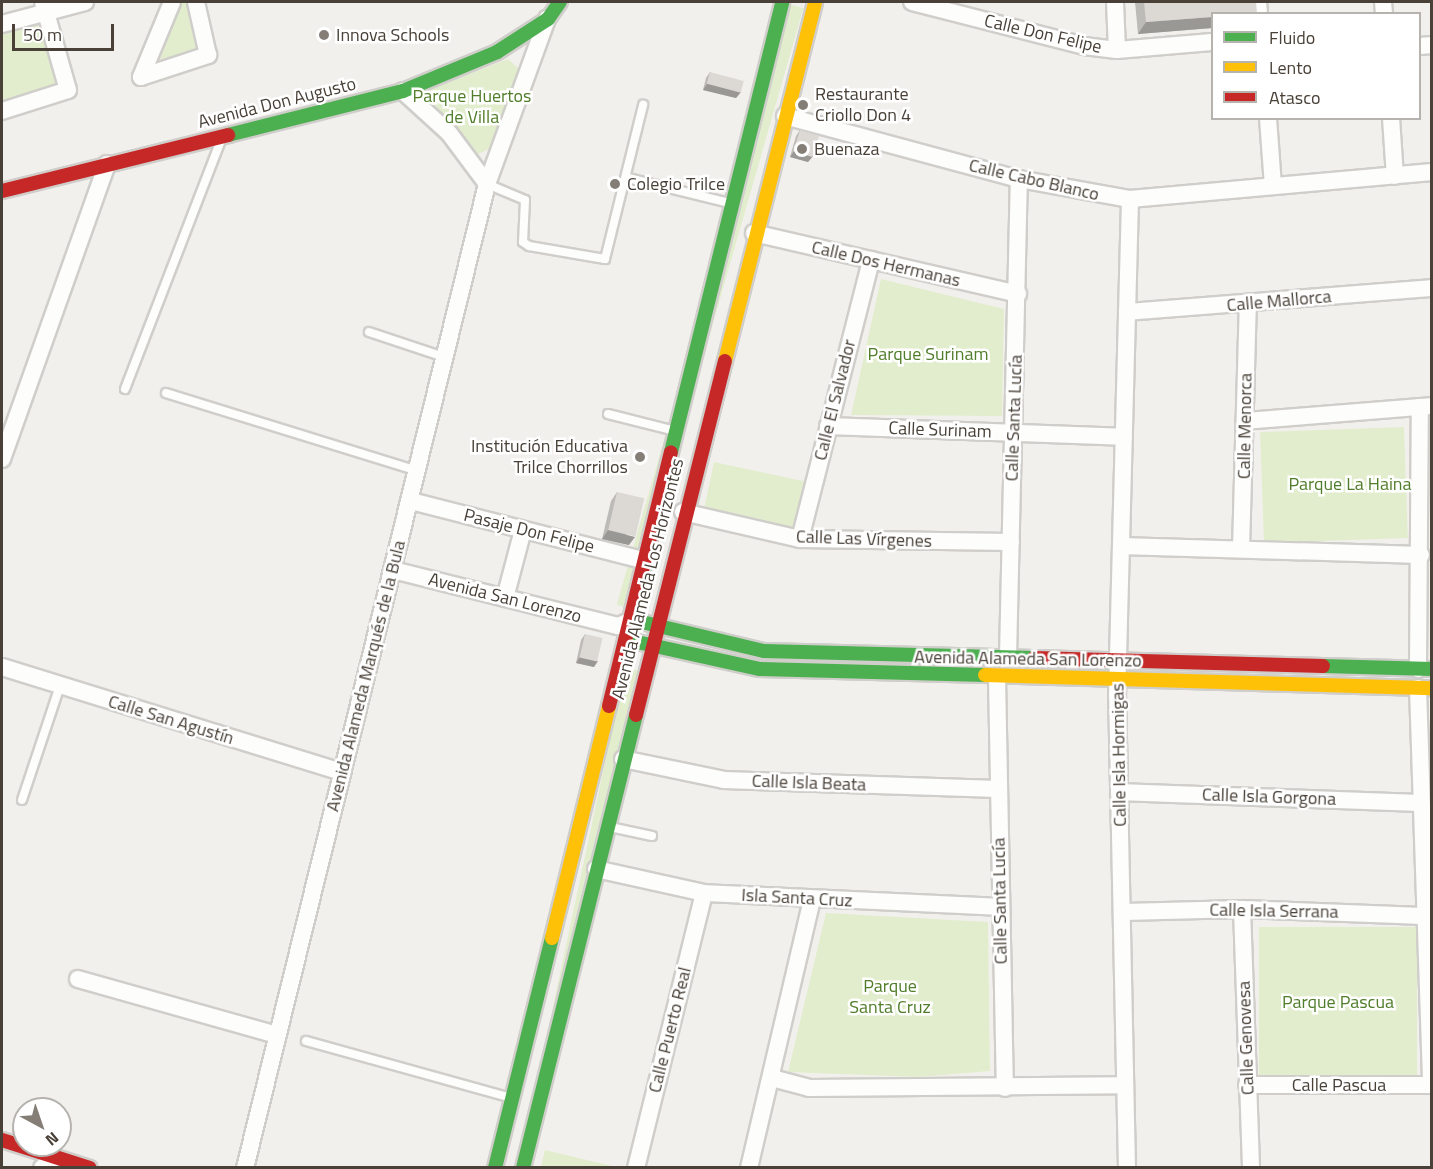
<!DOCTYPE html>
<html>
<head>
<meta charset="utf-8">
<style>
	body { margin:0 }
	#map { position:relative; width:1433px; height:1169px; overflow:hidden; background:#f2f0ed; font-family:"Titillium Web",sans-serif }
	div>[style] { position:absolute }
	.green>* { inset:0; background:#e2edcd; transform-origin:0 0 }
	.roads { filter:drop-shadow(2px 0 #d0ceca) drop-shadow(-2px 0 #d0ceca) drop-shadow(0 2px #d0ceca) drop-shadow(0 -2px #d0ceca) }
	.lane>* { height:8px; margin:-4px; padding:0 4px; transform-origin:4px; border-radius:4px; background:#fdfdfc }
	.street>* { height:16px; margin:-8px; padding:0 8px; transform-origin:8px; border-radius:8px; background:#fdfdfc }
	.fast>* { height:14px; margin:-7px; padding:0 7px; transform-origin:7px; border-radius:7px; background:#4caf50 }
	.slow>* { height:14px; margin:-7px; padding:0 7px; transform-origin:7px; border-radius:7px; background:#ffc107 }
	.jam>* { height:14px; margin:-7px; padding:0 7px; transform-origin:7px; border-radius:7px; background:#c62828 }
	.wall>* { inset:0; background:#bdbbb7 }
	.shaded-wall>* { inset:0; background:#9a9895 }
	.building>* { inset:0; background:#dcd9d5; transform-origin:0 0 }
	.dots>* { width:16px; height:16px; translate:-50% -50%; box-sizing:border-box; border:3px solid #fff; border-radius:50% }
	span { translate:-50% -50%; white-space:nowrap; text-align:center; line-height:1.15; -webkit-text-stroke:5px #fff; paint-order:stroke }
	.street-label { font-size:18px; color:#494138 }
	.poi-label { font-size:18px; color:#494138 }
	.left { translate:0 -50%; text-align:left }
	.right { translate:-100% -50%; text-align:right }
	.park-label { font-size:18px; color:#507d29 }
	.frame { position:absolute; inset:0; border:3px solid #494138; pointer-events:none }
	.legend { position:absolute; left:1211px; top:12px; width:210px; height:108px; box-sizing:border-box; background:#fff; border:2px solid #b6b3af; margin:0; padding:8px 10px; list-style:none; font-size:18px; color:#494138 }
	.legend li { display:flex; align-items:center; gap:12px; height:30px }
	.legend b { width:30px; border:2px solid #b6b3af }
	.north { position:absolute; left:12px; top:1097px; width:60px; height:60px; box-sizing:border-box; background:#fff; border:2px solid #b6b3af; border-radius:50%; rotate:140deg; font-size:16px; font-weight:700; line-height:24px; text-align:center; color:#494138 }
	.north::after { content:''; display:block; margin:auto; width:21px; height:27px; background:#847e77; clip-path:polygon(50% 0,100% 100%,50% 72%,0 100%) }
	.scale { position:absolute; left:12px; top:24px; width:102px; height:27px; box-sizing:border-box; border:3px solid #494138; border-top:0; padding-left:8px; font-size:18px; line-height:21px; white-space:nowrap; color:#494138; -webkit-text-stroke:4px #fff; paint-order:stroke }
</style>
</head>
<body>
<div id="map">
	<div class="green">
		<div style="clip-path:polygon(179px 2px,187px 2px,199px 50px,159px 63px)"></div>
		<div style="left:789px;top:4px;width:15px;height:625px;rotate:16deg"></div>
		<div style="clip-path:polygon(34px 25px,41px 26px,57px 87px,2px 105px,2px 34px)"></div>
		<div style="clip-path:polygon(508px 59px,519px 69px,491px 148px,476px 155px,425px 103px,426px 97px,431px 89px)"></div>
		<div style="clip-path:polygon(881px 279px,1004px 309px,1002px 416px,851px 415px)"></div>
		<div style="left:1404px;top:427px;width:111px;height:144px;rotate:88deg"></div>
		<div style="left:714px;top:462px;width:92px;height:48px;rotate:12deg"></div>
		<div style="left:625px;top:668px;width:14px;height:515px;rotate:12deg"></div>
		<div style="clip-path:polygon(826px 913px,988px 922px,990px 1071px,918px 1077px,788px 1072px)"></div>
		<div style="left:1417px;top:927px;width:148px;height:158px;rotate:90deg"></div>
		<div style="clip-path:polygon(545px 1150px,616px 1167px,541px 1167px)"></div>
	</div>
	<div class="roads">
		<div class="lane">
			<div style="left:628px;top:178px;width:105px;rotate:13.8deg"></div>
			<div style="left:487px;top:184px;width:41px;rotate:22.8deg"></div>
			<div style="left:525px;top:200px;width:42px;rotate:92.7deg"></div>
			<div style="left:523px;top:242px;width:7px;rotate:34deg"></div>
			<div style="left:529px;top:246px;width:77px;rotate:9.7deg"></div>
			<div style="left:605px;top:259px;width:159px;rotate:-76.1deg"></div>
			<div style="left:369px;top:332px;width:79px;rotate:18.4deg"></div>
			<div style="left:125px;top:389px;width:269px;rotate:-68.9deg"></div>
			<div style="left:166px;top:393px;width:264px;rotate:17.2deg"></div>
			<div style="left:608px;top:414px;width:69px;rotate:14.2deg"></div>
			<div style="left:22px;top:800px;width:120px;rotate:-71.6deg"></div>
			<div style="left:610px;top:827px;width:43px;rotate:12.1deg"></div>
			<div style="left:306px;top:1041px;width:214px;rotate:15.5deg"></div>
		</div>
		<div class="street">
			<div style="left:912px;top:2px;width:178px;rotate:14.3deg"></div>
			<div style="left:1084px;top:46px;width:33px;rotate:7deg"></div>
			<div style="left:1117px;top:50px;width:95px;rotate:-4.8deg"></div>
			<div style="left:1115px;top:2px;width:48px;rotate:87.6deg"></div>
			<div style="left:1258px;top:2px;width:12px;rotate:85deg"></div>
			<div style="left:1383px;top:2px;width:12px;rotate:85deg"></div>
			<div style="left:2px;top:24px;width:86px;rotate:-14.8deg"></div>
			<div style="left:1420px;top:46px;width:12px;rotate:-5deg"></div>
			<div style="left:141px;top:77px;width:71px;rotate:-18.2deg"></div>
			<div style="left:208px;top:55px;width:54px;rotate:-102.8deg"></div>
			<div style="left:141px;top:77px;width:81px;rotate:-67.5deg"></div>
			<div style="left:403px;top:91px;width:62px;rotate:42.4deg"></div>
			<div style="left:449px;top:133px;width:64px;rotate:53.3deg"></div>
			<div style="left:2px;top:111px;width:69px;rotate:-17.7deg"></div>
			<div style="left:68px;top:90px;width:91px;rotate:-105.9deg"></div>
			<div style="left:785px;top:116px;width:242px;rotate:15.1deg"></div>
			<div style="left:1019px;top:179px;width:113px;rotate:10.2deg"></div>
			<div style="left:1130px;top:199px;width:303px;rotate:-5.1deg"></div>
			<div style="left:1268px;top:118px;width:68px;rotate:85.8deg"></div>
			<div style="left:1391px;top:118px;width:58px;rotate:86.1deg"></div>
			<div style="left:754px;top:233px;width:271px;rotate:13deg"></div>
			<div style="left:1127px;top:312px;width:306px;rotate:-4.5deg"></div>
			<div style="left:1245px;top:421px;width:187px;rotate:-4.6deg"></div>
			<div style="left:828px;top:426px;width:296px;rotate:2.1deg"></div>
			<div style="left:2px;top:459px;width:313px;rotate:-70.4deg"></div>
			<div style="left:411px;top:501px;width:244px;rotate:14.3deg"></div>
			<div style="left:683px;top:512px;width:120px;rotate:13deg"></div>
			<div style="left:800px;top:539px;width:211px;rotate:0.8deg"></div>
			<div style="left:800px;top:539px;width:288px;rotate:-75.7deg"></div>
			<div style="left:1121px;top:546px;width:300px;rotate:1.7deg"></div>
			<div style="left:1241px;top:549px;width:245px;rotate:-88.4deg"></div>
			<div style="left:393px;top:570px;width:232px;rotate:14deg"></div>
			<div style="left:618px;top:626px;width:15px;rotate:-23deg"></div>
			<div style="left:505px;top:598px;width:70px;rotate:-75.2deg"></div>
			<div style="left:1008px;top:657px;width:478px;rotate:-88.7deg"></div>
			<div style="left:2px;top:667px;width:355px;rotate:17.2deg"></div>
			<div style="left:1418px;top:669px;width:262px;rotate:-89.6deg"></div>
			<div style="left:997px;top:678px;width:410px;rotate:88.9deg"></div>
			<div style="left:1418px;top:688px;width:397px;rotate:88.1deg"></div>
			<div style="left:623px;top:759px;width:103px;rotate:11.7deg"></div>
			<div style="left:724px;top:780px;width:274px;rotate:1.9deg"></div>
			<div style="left:1119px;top:792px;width:300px;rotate:2.1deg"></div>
			<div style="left:596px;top:869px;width:111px;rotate:12.5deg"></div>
			<div style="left:704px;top:893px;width:296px;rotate:2.7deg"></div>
			<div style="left:1242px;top:909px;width:259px;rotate:88deg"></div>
			<div style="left:1124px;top:912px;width:118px;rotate:-1.5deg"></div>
			<div style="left:1242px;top:909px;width:181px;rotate:2.2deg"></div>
			<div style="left:78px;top:979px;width:207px;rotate:15.7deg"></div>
			<div style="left:772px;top:1078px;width:38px;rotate:15deg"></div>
			<div style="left:809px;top:1088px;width:314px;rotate:-0.5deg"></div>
			<div style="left:1247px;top:1085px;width:185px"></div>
			<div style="left:42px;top:1168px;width:16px;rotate:-40deg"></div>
			<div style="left:245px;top:1168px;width:1013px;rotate:-76.18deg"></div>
			<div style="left:487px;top:184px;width:176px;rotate:-70deg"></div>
			<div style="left:636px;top:1168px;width:283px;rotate:-76.1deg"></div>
			<div style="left:749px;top:1168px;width:275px;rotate:-76.8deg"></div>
			<div style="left:1127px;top:1168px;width:472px;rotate:-91.2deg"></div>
			<div style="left:1117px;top:696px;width:497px;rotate:-88.5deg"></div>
		</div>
		<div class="fast">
			<div style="left:228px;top:135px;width:180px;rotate:-14.1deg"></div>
			<div style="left:403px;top:91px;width:102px;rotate:-22.5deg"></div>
			<div style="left:497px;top:52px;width:61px;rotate:-32.9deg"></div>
			<div style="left:548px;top:19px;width:21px;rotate:-55deg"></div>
			<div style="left:671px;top:452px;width:463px;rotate:-76.1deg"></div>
			<div style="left:642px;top:622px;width:125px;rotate:13.4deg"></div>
			<div style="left:764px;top:651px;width:270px;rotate:1.5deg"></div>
			<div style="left:637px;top:642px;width:126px;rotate:12.4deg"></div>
			<div style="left:760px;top:669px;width:225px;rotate:1.5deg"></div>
			<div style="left:1323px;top:666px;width:109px;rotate:1.6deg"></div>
			<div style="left:495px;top:1168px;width:237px;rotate:-76.1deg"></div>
			<div style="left:523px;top:1168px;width:467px;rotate:-76deg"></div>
		</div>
		<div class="slow">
			<div style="left:725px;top:361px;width:370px;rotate:-75.9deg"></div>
			<div style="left:985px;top:675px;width:447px;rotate:1.7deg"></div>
			<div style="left:552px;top:938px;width:239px;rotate:-76.2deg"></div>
		</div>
		<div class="jam">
			<div style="left:2px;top:191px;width:233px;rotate:-13.9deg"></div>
			<div style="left:1034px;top:658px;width:289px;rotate:1.6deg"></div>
			<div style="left:609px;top:706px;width:261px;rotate:-76.3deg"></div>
			<div style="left:636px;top:715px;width:365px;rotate:-75.9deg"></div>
			<div style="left:2px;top:1140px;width:92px;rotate:17.7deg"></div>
		</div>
	</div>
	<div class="wall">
		<div style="clip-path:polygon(1135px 2px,1256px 2px,1212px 14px,1212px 28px,1138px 34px)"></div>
		<div style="clip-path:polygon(710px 72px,741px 92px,736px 98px,703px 90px,706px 78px)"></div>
		<div style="clip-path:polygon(800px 130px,813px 156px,808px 162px,790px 157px,796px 136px)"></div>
		<div style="clip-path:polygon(617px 492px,629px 545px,602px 539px,611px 501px)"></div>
		<div style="clip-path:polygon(585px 634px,594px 667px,576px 663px,581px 640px)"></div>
	</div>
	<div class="shaded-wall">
		<div style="clip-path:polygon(1212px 17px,1212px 28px,1138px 34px,1146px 22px)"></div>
		<div style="clip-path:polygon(707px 84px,741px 92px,736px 98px,703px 90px)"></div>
		<div style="clip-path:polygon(794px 151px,813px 156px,808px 162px,790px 157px)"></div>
		<div style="clip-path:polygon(608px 530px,635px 537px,629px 545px,602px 539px)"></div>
		<div style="clip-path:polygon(580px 657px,598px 661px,594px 667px,576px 663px)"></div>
	</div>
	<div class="building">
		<div style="clip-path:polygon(1144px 2px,1256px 2px,1257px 13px,1212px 14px,1212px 17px,1146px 22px)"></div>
		<div style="left:710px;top:72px;width:35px;height:12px;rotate:15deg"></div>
		<div style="left:800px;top:130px;width:20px;height:22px;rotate:18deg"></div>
		<div style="left:617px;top:492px;width:28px;height:39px;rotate:13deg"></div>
		<div style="left:585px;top:634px;width:18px;height:24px;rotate:13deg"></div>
	</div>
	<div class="dots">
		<div style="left:324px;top:35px;background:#847e77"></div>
		<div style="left:803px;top:105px;background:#847e77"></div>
		<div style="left:802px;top:149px;background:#847e77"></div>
		<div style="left:615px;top:184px;background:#847e77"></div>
		<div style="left:640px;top:457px;background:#847e77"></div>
	</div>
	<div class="street-label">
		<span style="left:1043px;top:34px;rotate:13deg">Calle Don Felipe</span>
		<span style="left:277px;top:103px;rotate:-14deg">Avenida Don Augusto</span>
		<span style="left:1034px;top:180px;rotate:13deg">Calle Cabo Blanco</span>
		<span style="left:886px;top:264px;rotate:13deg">Calle Dos Hermanas</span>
		<span style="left:1279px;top:301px;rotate:-5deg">Calle Mallorca</span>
		<span style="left:835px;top:400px;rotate:-76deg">Calle El Salvador</span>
		<span style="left:1014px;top:418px;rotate:-88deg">Calle Santa Lucía</span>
		<span style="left:1245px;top:426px;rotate:-89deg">Calle Menorca</span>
		<span style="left:940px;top:430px;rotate:2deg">Calle Surinam</span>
		<span style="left:529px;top:531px;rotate:14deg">Pasaje Don Felipe</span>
		<span style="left:864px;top:539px;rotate:2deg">Calle Las Vírgenes</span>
		<span style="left:648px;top:579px;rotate:-76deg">Avenida Alameda Los Horizontes</span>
		<span style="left:505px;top:598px;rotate:14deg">Avenida San Lorenzo</span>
		<span style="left:1028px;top:659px;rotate:1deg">Avenida Alameda San Lorenzo</span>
		<span style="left:366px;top:676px;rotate:-76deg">Avenida Alameda Marqués de la Bula</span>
		<span style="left:171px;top:720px;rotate:17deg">Calle San Agustín</span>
		<span style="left:1119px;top:755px;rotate:-91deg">Calle Isla Hormigas</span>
		<span style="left:809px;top:783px;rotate:2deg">Calle Isla Beata</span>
		<span style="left:1269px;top:797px;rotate:2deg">Calle Isla Gorgona</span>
		<span style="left:797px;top:898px;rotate:3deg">Isla Santa Cruz</span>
		<span style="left:1000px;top:901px;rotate:-91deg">Calle Santa Lucía</span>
		<span style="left:1274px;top:911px;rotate:1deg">Calle Isla Serrana</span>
		<span style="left:670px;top:1030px;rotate:-76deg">Calle Puerto Real</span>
		<span style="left:1246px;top:1038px;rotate:-92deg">Calle Genovesa</span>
		<span style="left:1339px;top:1085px">Calle Pascua</span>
	</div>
	<div class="poi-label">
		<span class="left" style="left:336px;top:35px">Innova Schools</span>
		<span class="left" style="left:815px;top:105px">Restaurante<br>Criollo Don 4</span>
		<span class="left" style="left:814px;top:149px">Buenaza</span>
		<span class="left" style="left:627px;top:184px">Colegio Trilce</span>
		<span class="right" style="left:628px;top:457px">Institución Educativa<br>Trilce Chorrillos</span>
	</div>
	<div class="park-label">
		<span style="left:472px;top:107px">Parque Huertos<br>de Villa</span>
		<span style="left:928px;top:354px">Parque Surinam</span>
		<span style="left:1350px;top:484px">Parque La Haina</span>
		<span style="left:890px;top:997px">Parque<br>Santa Cruz</span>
		<span style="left:1338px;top:1002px">Parque Pascua</span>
	</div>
	<div class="frame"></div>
	<ul class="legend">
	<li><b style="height:8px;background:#4caf50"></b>Fluido</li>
	<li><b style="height:8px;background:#ffc107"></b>Lento</li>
	<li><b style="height:8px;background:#c62828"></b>Atasco</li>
	</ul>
	<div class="north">N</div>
	<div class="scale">50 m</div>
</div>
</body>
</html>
